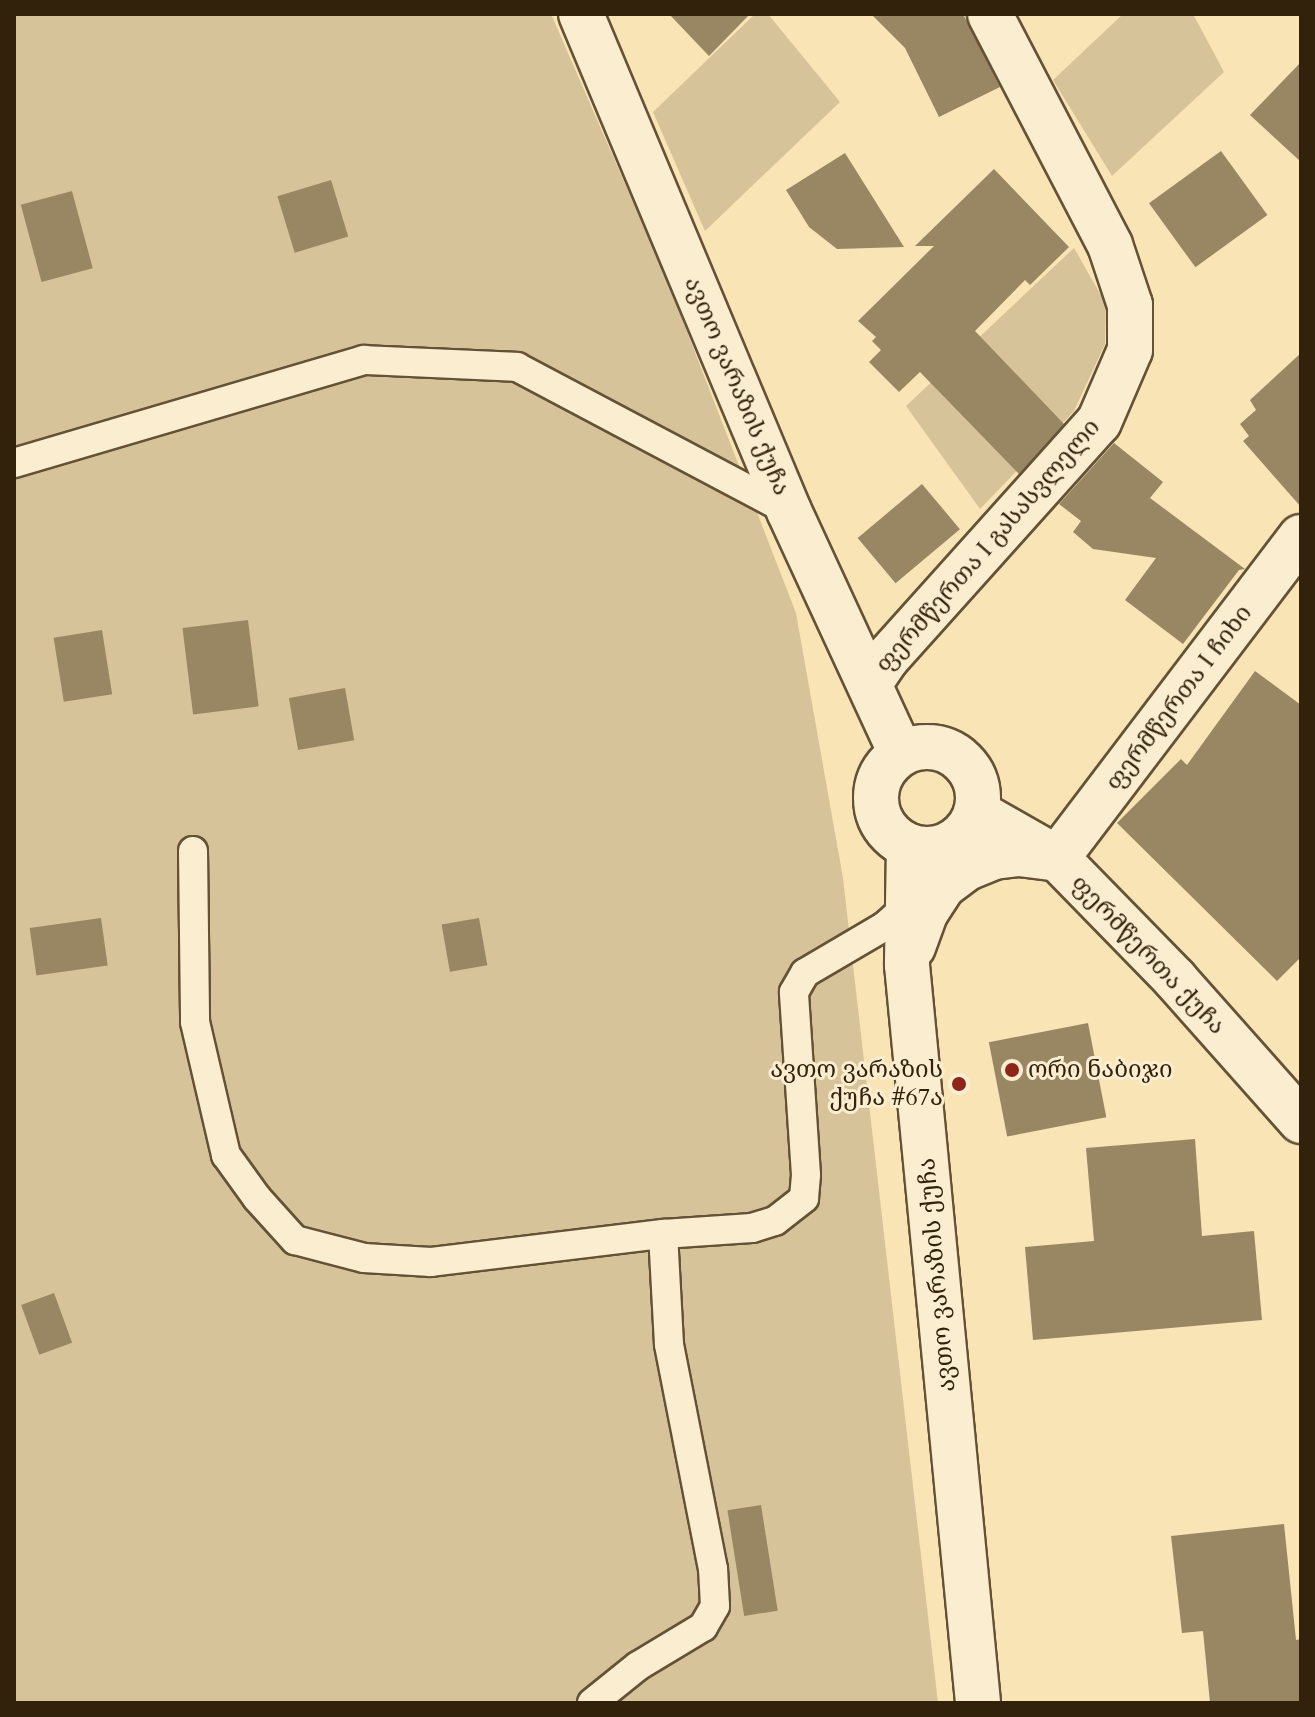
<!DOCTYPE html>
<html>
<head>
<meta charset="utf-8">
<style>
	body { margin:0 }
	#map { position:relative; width:1315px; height:1717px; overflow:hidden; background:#f9e4b6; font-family:Cardo,"Noto Serif Georgian",serif }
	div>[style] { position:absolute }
	.green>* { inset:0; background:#d7c399 }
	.building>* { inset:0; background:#998764; transform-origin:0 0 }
	.roads { filter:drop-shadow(2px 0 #645236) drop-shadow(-2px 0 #645236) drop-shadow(0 2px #645236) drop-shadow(0 -2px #645236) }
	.service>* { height:28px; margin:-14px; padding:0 14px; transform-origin:14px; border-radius:14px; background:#fbedd0 }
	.minor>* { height:44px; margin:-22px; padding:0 22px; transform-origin:22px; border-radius:22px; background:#fbedd0 }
	.tertiary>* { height:44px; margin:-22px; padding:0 22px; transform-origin:22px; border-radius:22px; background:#fbedd0 }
	.tertiary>.ring { margin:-22px; padding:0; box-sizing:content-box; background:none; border:44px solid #fbedd0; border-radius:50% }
	.dots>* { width:22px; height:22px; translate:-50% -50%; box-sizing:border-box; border:4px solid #fbedd0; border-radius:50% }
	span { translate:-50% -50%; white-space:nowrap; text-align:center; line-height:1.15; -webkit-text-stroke:6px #fbedd0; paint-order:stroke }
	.street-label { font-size:24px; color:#32220c }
	.poi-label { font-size:24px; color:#32220c }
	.right { translate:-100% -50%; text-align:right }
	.left { translate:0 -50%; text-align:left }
	.frame { position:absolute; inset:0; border:16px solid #32220c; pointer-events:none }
</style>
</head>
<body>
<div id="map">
	<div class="green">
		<div style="clip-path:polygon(14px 14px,551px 14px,667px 280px,796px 613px,843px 878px,938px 1703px,14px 1703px)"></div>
		<div style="clip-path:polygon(755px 14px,768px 14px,840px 102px,705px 231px,653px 112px)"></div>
		<div style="clip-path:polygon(1123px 14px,1193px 14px,1224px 72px,1112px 176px,1053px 80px)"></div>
		<div style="clip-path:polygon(1074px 248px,1106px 304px,1105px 344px,1074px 411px,980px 509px,906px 406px)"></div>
	</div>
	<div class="building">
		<div style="clip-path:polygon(669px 14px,750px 14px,709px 56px)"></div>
		<div style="clip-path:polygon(871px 14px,963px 14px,1000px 87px,939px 117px,905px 48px)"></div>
		<div style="clip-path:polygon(1301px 62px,1301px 162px,1250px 115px)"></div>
		<div style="left:1221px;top:151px;width:79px;height:89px;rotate:54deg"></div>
		<div style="clip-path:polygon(845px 153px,904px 247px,837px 249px,809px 227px,786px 190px)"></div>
		<div style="clip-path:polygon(994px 169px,1069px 247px,1030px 285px,1025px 280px,975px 331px,1064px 424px,1019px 474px,920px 372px,899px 392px,869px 362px,881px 350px,872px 341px,876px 337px,858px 321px,934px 246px,915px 246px)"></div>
		<div style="left:331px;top:180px;width:59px;height:56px;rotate:73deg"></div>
		<div style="left:72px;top:191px;width:80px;height:53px;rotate:75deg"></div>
		<div style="clip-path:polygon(1301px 353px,1301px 507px,1243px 441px,1249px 436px,1240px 424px,1256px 410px,1250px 400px)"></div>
		<div style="clip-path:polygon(1114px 443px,1163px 482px,1150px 498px,1245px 569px,1239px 570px,1183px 644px,1125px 600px,1156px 558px,1093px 549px,1073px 532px,1081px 521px,1059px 504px)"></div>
		<div style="left:922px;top:484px;width:59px;height:84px;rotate:50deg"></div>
		<div style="left:248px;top:620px;width:87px;height:66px;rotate:83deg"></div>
		<div style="left:102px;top:630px;width:65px;height:49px;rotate:81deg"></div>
		<div style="clip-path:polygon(1255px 671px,1301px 705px,1301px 957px,1277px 981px,1117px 823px,1181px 759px,1187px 765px)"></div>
		<div style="left:345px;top:688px;width:53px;height:57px;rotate:80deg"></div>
		<div style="left:101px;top:918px;width:48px;height:72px;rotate:82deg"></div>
		<div style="left:479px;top:918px;width:48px;height:38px;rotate:80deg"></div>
		<div style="left:1088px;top:1023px;width:96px;height:101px;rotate:79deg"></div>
		<div style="clip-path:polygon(1195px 1139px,1202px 1236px,1254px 1231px,1262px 1320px,1033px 1340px,1025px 1247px,1094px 1241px,1086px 1148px)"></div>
		<div style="left:54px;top:1293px;width:53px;height:35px;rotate:70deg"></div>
		<div style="left:761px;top:1505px;width:107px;height:34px;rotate:81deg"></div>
		<div style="clip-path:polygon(1284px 1524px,1296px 1640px,1301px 1639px,1301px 1703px,1210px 1703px,1203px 1631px,1182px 1633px,1171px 1536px)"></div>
	</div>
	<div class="roads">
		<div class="service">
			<div style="left:14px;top:463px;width:365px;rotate:-16.4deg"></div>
			<div style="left:364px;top:360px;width:153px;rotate:2.6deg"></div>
			<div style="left:517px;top:367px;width:308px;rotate:27.9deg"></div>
			<div style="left:193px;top:851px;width:171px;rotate:89.3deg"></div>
			<div style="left:195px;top:1022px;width:137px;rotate:76.9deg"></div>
			<div style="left:226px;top:1155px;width:53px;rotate:54.2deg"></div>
			<div style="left:257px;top:1198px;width:57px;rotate:47.9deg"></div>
			<div style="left:295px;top:1240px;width:71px;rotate:14.6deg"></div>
			<div style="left:364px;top:1258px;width:67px;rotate:3.4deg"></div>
			<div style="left:431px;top:1262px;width:234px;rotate:-6.9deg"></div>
			<div style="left:592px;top:1703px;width:59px;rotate:-38.8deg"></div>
			<div style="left:638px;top:1666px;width:76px;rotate:-31deg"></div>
			<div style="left:703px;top:1627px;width:24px;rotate:-60deg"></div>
			<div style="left:715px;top:1606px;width:37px;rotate:-93deg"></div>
			<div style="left:713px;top:1569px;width:229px;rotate:-101.1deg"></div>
			<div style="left:669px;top:1344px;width:110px;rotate:-93.1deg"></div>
			<div style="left:663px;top:1234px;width:89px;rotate:-3.9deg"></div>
			<div style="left:752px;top:1228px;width:24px;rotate:-17deg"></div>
			<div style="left:775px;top:1221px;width:37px;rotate:-38deg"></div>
			<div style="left:804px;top:1198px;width:23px;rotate:-85deg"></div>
			<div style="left:806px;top:1175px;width:183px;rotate:-93.8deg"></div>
			<div style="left:794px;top:992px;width:22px;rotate:-60deg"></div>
			<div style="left:805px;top:973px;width:93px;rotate:-30.4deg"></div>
			<div style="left:885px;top:926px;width:30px;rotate:-42deg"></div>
		</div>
		<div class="minor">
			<div style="left:870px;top:683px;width:30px;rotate:-56deg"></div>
			<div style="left:887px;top:658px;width:317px;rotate:-48.1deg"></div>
			<div style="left:1099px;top:422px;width:78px;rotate:-66.7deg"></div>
			<div style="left:1130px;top:350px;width:45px;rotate:-90deg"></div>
			<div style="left:1130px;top:305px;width:63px;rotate:-108.4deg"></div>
			<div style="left:1110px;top:245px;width:260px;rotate:-117.5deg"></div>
			<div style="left:1057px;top:858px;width:403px;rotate:-52.8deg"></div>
		</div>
		<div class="tertiary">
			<div style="left:581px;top:14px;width:539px;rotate:67.29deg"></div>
			<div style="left:789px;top:511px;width:267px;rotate:65.2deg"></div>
			<div class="ring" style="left:876px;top:747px;width:58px;height:58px"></div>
			<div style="left:976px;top:812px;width:93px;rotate:29.6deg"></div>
			<div style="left:1057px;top:858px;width:169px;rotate:45.7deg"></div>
			<div style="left:1175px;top:979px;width:190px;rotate:48.4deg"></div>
			<div style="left:909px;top:846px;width:119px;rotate:91deg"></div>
			<div style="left:907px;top:965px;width:741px;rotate:84.5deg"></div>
			<div style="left:913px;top:947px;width:37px;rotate:-70deg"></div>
			<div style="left:926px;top:912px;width:31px;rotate:-57deg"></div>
			<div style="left:943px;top:886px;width:30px;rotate:-37deg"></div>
			<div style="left:967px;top:868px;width:29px;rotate:-22deg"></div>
			<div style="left:994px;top:857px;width:25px;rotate:-7deg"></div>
			<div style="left:1019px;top:854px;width:34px;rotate:7deg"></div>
		</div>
	</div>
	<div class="dots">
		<div style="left:1012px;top:1070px;background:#8f2418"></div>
		<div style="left:959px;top:1084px;background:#8f2418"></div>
	</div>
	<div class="street-label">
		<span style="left:737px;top:386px;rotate:67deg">ავთო ვარაზის ქუჩა</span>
		<span style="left:988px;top:546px;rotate:-49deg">ფერმწერთა I გასასვლელი</span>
		<span style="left:1179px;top:698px;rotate:-53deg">ფერმწერთა I ჩიხი</span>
		<span style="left:1148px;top:955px;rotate:46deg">ფერმწერთა ქუჩა</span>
		<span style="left:937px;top:1275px;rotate:-95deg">ავთო ვარაზის ქუჩა</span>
	</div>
	<div class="poi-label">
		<span class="right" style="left:943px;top:1084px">ავთო ვარაზის<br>ქუჩა #67ა</span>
		<span class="left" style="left:1028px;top:1070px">ორი ნაბიჯი</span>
	</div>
	<div class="frame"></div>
</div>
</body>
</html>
